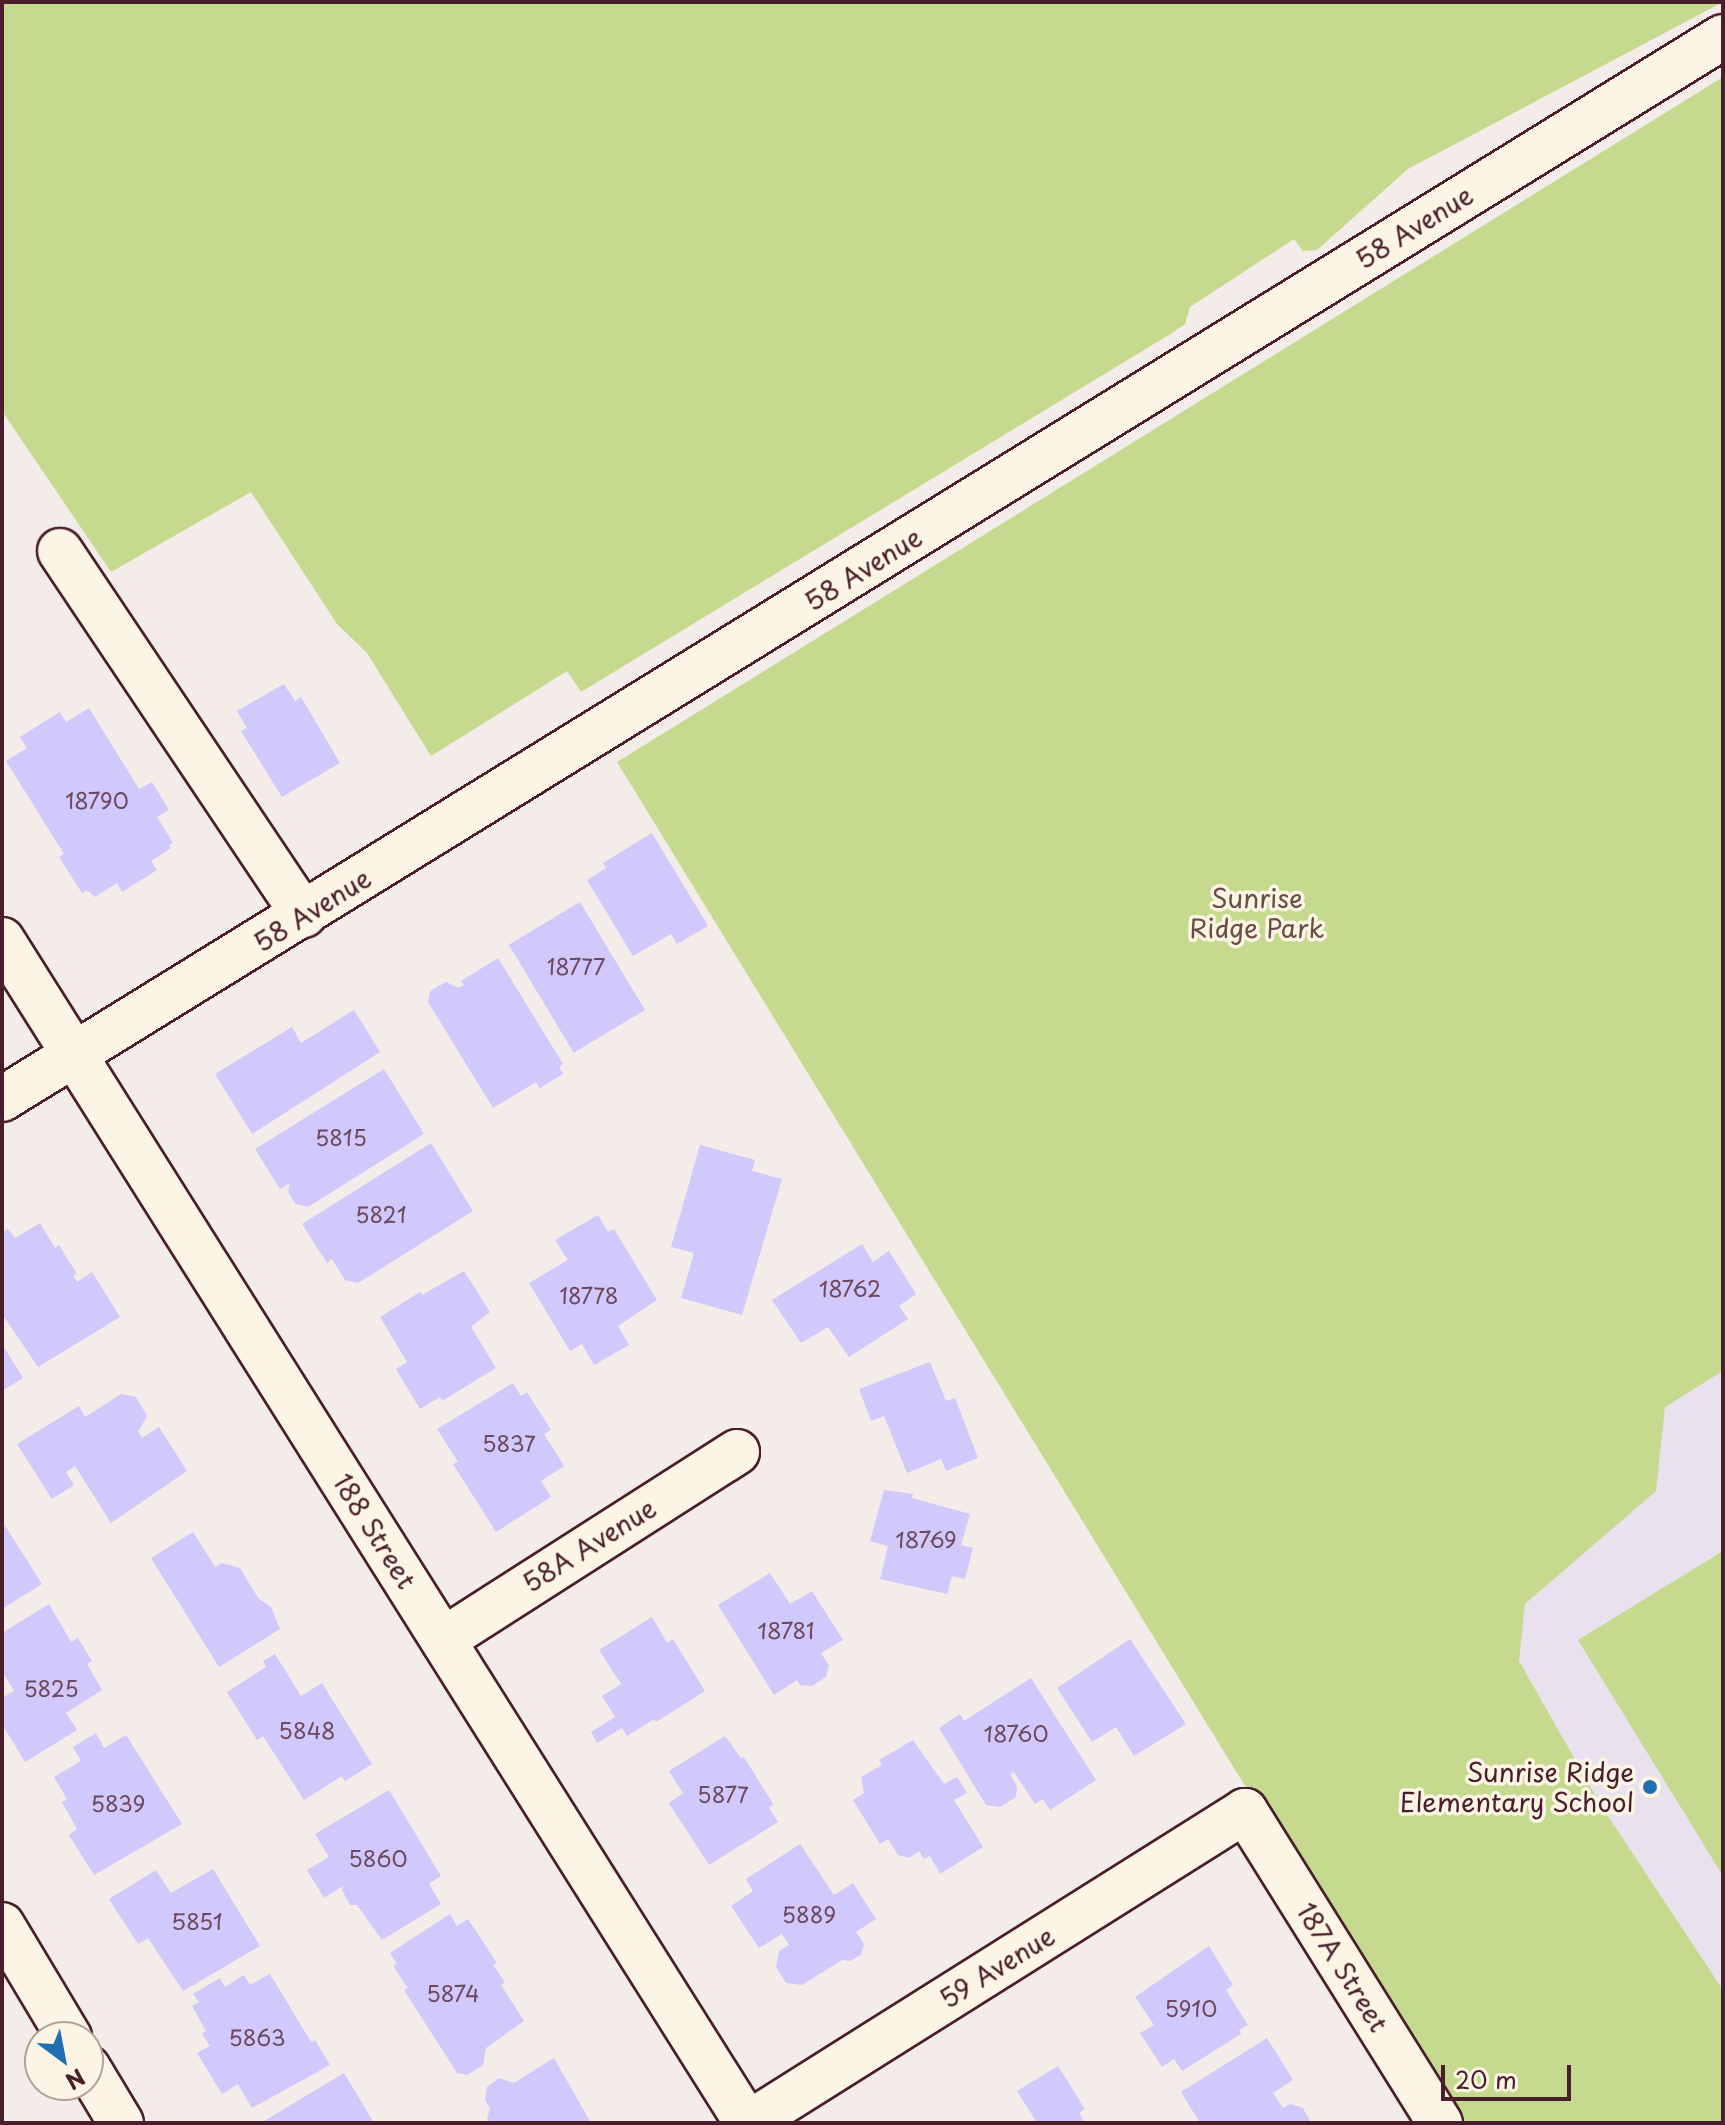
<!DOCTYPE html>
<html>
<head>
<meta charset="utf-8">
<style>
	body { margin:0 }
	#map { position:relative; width:1725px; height:2125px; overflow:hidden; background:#f3ece9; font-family:"Playpen Sans",sans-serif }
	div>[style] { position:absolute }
	.built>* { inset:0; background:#e9e1ee }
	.green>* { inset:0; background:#c6da8f }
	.building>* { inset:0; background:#d1c8fb; transform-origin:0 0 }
	.roads { filter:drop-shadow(2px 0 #4a1f2b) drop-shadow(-2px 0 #4a1f2b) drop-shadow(0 2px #4a1f2b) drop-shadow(0 -2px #4a1f2b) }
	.minor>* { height:44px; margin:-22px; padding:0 22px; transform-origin:22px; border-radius:22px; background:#fcf5e5 }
	.dots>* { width:22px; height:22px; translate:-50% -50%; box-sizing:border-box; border:4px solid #fcf5e5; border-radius:50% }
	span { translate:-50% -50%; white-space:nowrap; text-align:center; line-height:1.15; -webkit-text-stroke:7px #fcf5e5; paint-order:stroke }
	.number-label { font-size:22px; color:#6c495f }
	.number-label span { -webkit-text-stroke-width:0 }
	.street-label { font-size:26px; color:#4a1f2b }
	.park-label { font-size:26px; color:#694e44 }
	.poi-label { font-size:26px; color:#4a1f2b }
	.right { translate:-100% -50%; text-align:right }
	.frame { position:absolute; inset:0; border:4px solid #4a1f2b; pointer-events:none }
	.north { position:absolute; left:24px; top:2021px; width:80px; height:80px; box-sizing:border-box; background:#fcf5e5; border:2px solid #b59f9b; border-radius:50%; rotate:148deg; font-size:22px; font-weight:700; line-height:32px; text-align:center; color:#4a1f2b }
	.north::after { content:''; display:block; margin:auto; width:28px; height:36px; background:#1f6fb2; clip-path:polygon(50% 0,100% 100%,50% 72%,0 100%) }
	.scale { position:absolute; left:1441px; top:2065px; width:130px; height:36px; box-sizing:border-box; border:4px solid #4a1f2b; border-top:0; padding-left:10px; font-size:24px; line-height:28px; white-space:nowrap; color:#4a1f2b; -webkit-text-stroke:6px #fcf5e5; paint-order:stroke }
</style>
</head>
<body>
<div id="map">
	<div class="built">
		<div style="clip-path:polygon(1723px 1371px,1723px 2022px,1432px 1551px)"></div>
	</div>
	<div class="green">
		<div style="clip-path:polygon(2px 2px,1723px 2px,1408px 169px,1317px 250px,1303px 251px,1294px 239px,1190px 307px,1185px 324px,1172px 333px,581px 692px,567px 671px,431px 756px,367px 653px,337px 624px,251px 492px,111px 572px,2px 411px)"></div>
		<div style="clip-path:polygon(1723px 77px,1723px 1371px,1665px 1407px,1656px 1491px,1525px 1604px,1519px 1661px,1602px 1807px,1723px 1990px,1723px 2123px,1461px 2123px,1237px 1773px,617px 762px)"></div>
		<div style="clip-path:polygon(1723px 1551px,1723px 1876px,1578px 1640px)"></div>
	</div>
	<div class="building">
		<div style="clip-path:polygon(284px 684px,295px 701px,301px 697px,340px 763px,282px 797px,241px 731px,247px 728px,237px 711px)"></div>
		<div style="clip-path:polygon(89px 708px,139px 789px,152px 782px,169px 810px,157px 817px,173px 843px,169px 845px,171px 848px,151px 861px,157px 870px,122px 892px,117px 883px,95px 897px,87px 890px,82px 893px,59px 857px,64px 854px,6px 761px,27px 748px,20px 737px,60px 712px,66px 722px)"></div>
		<div style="clip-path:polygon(652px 833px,708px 926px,677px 944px,671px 934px,633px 956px,587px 880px,606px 868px,603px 863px)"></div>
		<div style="left:580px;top:902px;width:126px;height:83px;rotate:59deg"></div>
		<div style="clip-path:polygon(498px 958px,563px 1064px,559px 1067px,563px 1074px,540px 1088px,536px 1082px,493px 1108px,428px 1002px,430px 991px,446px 982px,459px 988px,464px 985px,461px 981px)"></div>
		<div style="clip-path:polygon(354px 1010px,380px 1052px,252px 1134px,215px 1074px,292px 1027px,301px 1043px)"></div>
		<div style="clip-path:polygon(384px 1069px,424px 1134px,308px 1207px,296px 1204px,288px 1192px,290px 1183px,280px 1189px,255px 1149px)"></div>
		<div style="clip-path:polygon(431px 1143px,473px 1211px,358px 1283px,345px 1280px,332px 1259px,327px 1263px,302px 1224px)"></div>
		<div style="clip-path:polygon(700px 1145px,755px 1160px,752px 1171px,782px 1179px,742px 1315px,681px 1298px,694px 1253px,671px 1247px)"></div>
		<div style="clip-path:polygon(598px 1215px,608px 1232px,614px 1229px,657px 1300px,618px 1326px,629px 1345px,594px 1365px,582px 1344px,570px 1351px,529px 1283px,568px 1260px,555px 1240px)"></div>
		<div style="clip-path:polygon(40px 1223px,55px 1248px,59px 1245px,77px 1274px,73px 1276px,77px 1282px,92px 1272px,120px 1317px,38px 1367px,2px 1314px,2px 1232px,8px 1229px,15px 1238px)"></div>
		<div style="clip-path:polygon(862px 1244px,873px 1262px,889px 1251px,916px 1294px,899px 1306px,908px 1319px,849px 1357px,828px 1327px,801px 1343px,772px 1300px)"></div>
		<div style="clip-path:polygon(464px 1271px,490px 1312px,471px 1327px,496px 1368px,442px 1401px,440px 1397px,420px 1409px,396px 1369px,407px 1362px,380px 1317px,420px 1292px,422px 1295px)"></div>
		<div style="clip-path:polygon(2px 1344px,23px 1378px,2px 1391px)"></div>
		<div style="clip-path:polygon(930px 1362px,946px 1401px,955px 1398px,978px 1458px,946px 1471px,941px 1459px,907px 1473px,884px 1416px,871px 1421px,859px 1389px)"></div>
		<div style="clip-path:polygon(513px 1383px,521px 1396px,527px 1392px,551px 1430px,544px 1434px,564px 1466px,541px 1481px,551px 1497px,496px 1532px,453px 1464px,458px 1462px,437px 1429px)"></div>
		<div style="clip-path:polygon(121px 1394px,136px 1397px,147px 1416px,138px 1432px,142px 1438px,159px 1427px,187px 1471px,111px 1523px,75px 1466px,66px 1472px,74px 1485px,52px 1499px,17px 1444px,79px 1406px,85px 1417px)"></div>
		<div style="clip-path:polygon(884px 1490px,913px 1494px,912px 1498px,970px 1514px,961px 1545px,973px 1548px,965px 1579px,952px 1576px,947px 1594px,880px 1579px,888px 1546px,870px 1541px)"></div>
		<div style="clip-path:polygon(2px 1521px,42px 1584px,2px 1609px)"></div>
		<div style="clip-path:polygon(193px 1532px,215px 1567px,222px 1563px,240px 1568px,258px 1598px,271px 1607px,280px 1629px,219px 1667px,151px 1558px)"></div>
		<div style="clip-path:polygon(770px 1573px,790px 1604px,812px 1591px,843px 1640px,821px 1653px,829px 1666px,826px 1677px,812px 1686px,800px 1685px,797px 1680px,774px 1695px,718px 1605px)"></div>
		<div style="clip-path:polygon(49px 1604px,71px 1642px,78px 1638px,92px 1661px,87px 1664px,102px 1690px,66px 1713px,77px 1730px,25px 1762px,2px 1724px,2px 1698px,14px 1691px,2px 1671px,2px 1633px)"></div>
		<div style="clip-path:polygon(652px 1617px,667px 1643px,673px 1639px,705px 1691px,656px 1722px,654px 1719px,627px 1736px,622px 1728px,597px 1743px,591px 1732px,615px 1717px,602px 1696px,621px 1684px,599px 1650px)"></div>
		<div style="clip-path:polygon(1130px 1639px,1186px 1724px,1134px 1756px,1116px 1727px,1092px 1742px,1057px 1688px)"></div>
		<div style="clip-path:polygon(275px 1654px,301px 1696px,322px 1683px,372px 1764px,345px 1781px,342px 1776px,304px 1800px,263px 1736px,257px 1740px,227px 1692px,266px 1667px,263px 1661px)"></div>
		<div style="clip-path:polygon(1031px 1678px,1096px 1780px,1050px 1810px,1043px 1799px,1035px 1804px,1014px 1772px,1010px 1774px,1017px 1786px,1016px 1797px,1000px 1807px,986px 1805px,939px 1728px,960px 1714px,964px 1721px)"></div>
		<div style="clip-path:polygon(96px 1733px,104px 1748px,126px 1735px,182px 1824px,94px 1875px,69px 1835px,77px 1829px,62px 1802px,67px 1799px,54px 1777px,81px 1761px,73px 1747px)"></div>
		<div style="clip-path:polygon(725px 1736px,741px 1758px,744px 1757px,773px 1804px,769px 1808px,778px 1822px,709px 1865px,669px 1803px,683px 1793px,669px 1771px)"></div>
		<div style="clip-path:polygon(913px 1740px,944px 1784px,957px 1777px,967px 1793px,954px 1800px,983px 1847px,940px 1874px,930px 1856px,924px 1859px,919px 1851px,909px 1858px,898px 1855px,888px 1839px,880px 1844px,853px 1800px,864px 1793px,861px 1777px,882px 1765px,879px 1760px)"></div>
		<div style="clip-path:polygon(389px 1790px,441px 1876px,429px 1884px,441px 1904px,382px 1940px,357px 1905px,350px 1905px,342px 1890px,343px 1886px,324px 1898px,307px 1870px,329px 1857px,315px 1834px)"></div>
		<div style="clip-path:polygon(800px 1844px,834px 1895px,853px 1883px,876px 1919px,856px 1932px,864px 1944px,861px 1955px,850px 1961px,842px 1960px,802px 1985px,786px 1983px,776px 1967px,779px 1951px,789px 1945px,782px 1934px,759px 1948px,731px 1906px,753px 1891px,746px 1879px)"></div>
		<div style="clip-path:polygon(213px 1869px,260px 1946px,183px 1991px,148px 1938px,138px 1944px,109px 1899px,156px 1870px,171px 1893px)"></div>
		<div style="clip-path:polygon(450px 1914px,457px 1926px,468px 1919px,497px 1963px,493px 1965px,505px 1982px,501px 1985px,524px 2021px,486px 2048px,483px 2065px,467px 2075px,457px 2073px,404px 1990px,408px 1988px,393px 1966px,397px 1964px,390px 1953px)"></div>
		<div style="clip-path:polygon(1209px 1946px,1233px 1985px,1226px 1990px,1248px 2025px,1239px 2030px,1241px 2034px,1182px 2071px,1174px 2059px,1162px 2067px,1140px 2033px,1154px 2025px,1135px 1997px)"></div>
		<div style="clip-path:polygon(270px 1974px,311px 2042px,315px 2040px,330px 2065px,252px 2108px,238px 2084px,222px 2094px,197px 2053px,210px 2046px,202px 2034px,206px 2031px,192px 2006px,199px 2002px,193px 1994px,220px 1978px,225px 1987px,244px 1975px,250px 1985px)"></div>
		<div style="clip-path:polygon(1267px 2038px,1293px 2080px,1273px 2093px,1283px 2108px,1290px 2104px,1303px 2108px,1311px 2123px,1200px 2123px,1181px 2092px)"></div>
		<div style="clip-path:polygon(554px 2058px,591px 2123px,490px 2123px,487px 2118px,490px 2109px,485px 2099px,487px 2087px,499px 2078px,514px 2083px)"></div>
		<div style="clip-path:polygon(1058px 2066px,1085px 2109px,1079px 2113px,1085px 2123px,1037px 2123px,1017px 2091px)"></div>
		<div style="clip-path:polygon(344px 2073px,374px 2123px,261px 2123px)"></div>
	</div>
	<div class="roads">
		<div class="minor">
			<div style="left:60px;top:551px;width:438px;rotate:56.2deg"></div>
			<div style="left:2px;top:940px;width:1398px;rotate:57.8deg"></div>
			<div style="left:2px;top:1099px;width:2022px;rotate:-31.68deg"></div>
			<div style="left:443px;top:1640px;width:349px;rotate:-32.6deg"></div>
			<div style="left:2px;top:1925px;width:131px;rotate:59.1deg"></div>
			<div style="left:88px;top:2068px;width:64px;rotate:59deg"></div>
			<div style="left:749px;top:2123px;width:586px;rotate:-32.17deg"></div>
			<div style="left:1245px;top:1811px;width:368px;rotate:58deg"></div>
		</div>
	</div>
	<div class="dots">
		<div style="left:1650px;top:1787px;background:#1f6fb2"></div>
	</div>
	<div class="number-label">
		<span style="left:97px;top:800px">18790</span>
		<span style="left:576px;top:966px">18777</span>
		<span style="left:341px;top:1137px">5815</span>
		<span style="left:381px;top:1214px">5821</span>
		<span style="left:850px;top:1288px">18762</span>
		<span style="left:589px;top:1295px">18778</span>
		<span style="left:509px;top:1443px">5837</span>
		<span style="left:926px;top:1539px">18769</span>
		<span style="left:786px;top:1630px">18781</span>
		<span style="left:51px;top:1688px">5825</span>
		<span style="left:307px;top:1730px">5848</span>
		<span style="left:1016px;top:1733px">18760</span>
		<span style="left:723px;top:1794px">5877</span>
		<span style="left:118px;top:1803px">5839</span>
		<span style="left:378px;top:1858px">5860</span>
		<span style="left:809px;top:1914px">5889</span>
		<span style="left:197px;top:1921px">5851</span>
		<span style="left:453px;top:1993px">5874</span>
		<span style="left:1191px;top:2008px">5910</span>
		<span style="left:257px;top:2037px">5863</span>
	</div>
	<div class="street-label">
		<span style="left:1414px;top:227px;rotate:-32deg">58 Avenue</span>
		<span style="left:863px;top:569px;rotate:-32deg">58 Avenue</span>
		<span style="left:312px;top:910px;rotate:-32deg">58 Avenue</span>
		<span style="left:375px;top:1531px;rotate:58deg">188 Street</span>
		<span style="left:589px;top:1545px;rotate:-32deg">58A Avenue</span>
		<span style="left:997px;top:1967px;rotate:-32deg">59 Avenue</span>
		<span style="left:1343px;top:1967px;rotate:58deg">187A Street</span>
	</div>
	<div class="park-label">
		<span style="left:1257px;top:913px">Sunrise<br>Ridge Park</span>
	</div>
	<div class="poi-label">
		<span class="right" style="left:1634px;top:1787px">Sunrise Ridge<br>Elementary School</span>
	</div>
	<div class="frame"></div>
	<div class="north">N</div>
	<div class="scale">20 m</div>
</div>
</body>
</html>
